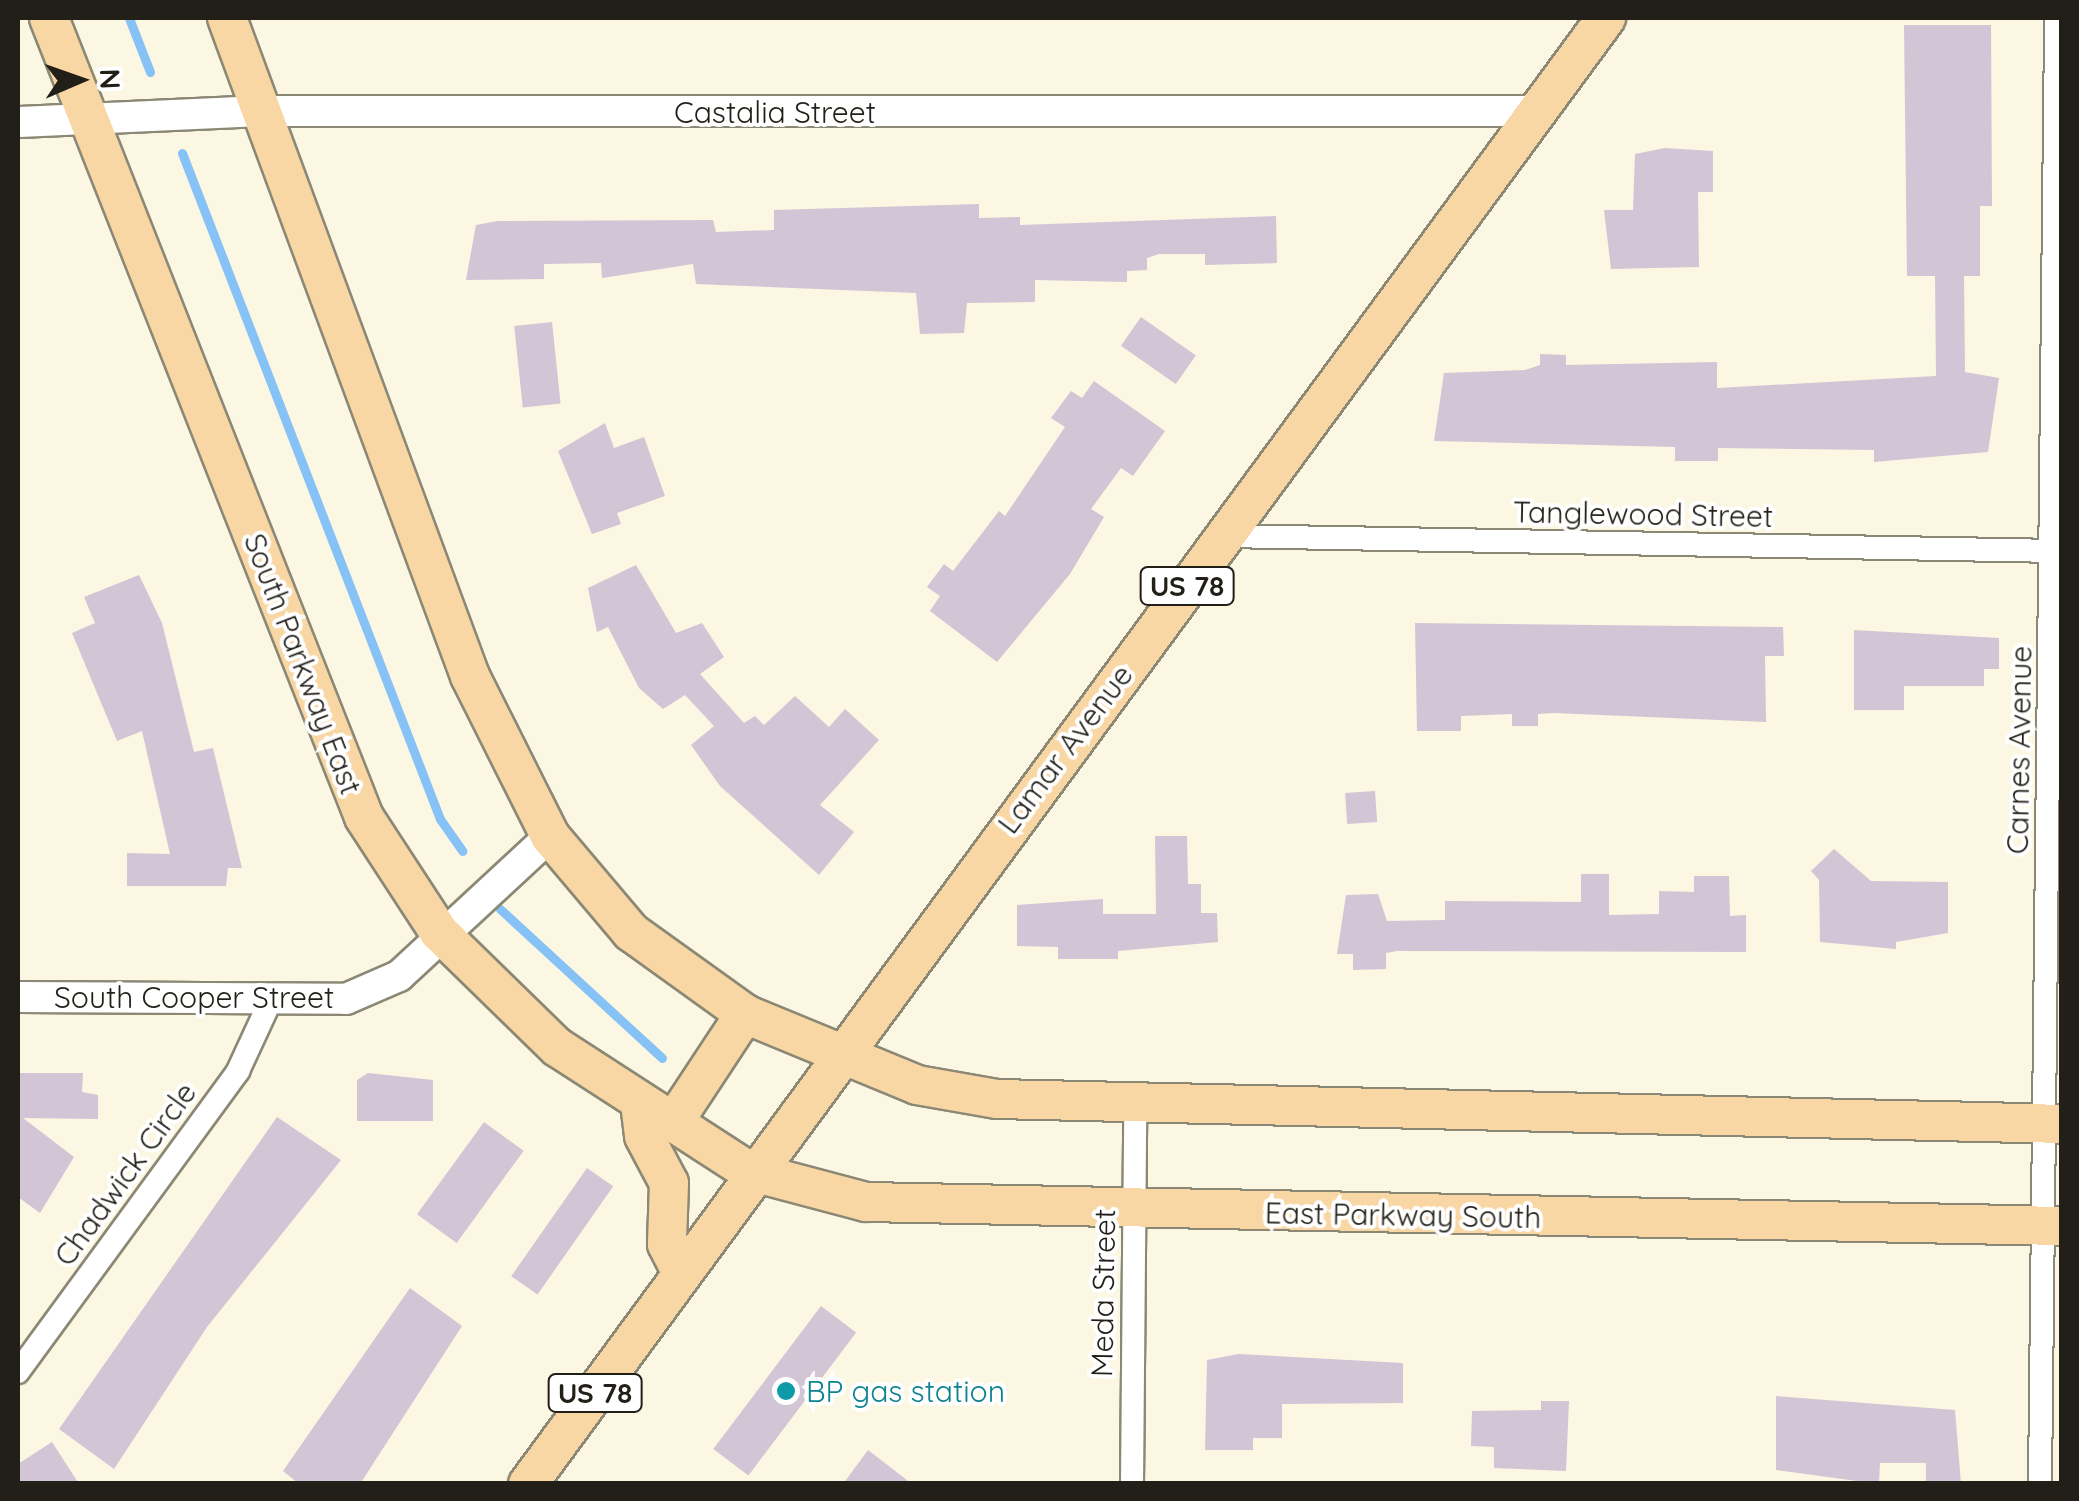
<!DOCTYPE html>
<html>
<head>
<meta charset="utf-8">
<style>
	body { margin:0 }
	#map { position:relative; width:2079px; height:1501px; overflow:hidden; background:#fbf7e2; font-family:Quicksand,sans-serif }
	div>[style] { position:absolute }
	.stream>* { height:9px; margin:-4.5px; padding:0 4.5px; transform-origin:4.5px; border-radius:4.5px; background:#86c2f6 }
	.building>* { inset:0; background:#d2c5d6; transform-origin:0 0 }
	.roads { filter:drop-shadow(2px 0 #8b8875) drop-shadow(-2px 0 #8b8875) drop-shadow(0 2px #8b8875) drop-shadow(0 -2px #8b8875) }
	.minor>* { height:22px; margin:-11px; padding:0 11px; transform-origin:11px; border-radius:11px; background:#fff }
	.tertiary>* { height:30px; margin:-15px; padding:0 15px; transform-origin:15px; border-radius:15px; background:#fff }
	.primary>* { height:38px; margin:-19px; padding:0 19px; transform-origin:19px; border-radius:19px; background:#f9d7a5 }
	.dots>* { width:28px; height:28px; translate:-50% -50%; box-sizing:border-box; border:5px solid #fff; border-radius:50% }
	span { translate:-50% -50%; white-space:nowrap; text-align:center; line-height:1.15; -webkit-text-stroke:8px #fff; paint-order:stroke }
	.shield-label span { padding:2px 8px; background:#fff; border:2px solid; border-radius:8px; -webkit-text-stroke-width:0 }
	.shield-label { font-size:28px; color:#211f18; font-weight:700 }
	.street-label { font-size:30px; color:#211f18 }
	.culture-label { font-size:30px; color:#0d838f }
	.left { translate:0 -50%; text-align:left }
	.frame { position:absolute; inset:0; border:20px solid #211f18; pointer-events:none }
	.north { position:absolute; left:30px; top:30px; width:100px; height:100px; -webkit-text-stroke:8px #fff; paint-order:stroke; rotate:88deg; font-size:28px; font-weight:700; line-height:40px; text-align:center; color:#211f18 }
	.north::after { content:''; display:block; margin:auto; width:35px; height:45px; background:#211f18; clip-path:polygon(50% 0,100% 100%,50% 72%,0 100%) }
</style>
</head>
<body>
<div id="map">
	<div class="stream">
		<div style="left:129px;top:18px;width:58px;rotate:68.7deg"></div>
		<div style="left:182px;top:153px;width:714px;rotate:68.82deg"></div>
		<div style="left:440px;top:819px;width:39px;rotate:55deg"></div>
		<div style="left:500px;top:909px;width:220px;rotate:42.6deg"></div>
	</div>
	<div class="building">
		<div style="clip-path:polygon(1904px 25px,1991px 25px,1992px 206px,1980px 206px,1980px 276px,1964px 276px,1965px 372px,1999px 378px,1988px 452px,1874px 462px,1874px 450px,1718px 448px,1718px 461px,1675px 461px,1675px 447px,1434px 441px,1444px 373px,1525px 370px,1540px 365px,1540px 354px,1566px 355px,1566px 365px,1717px 362px,1717px 388px,1936px 376px,1935px 276px,1907px 276px)"></div>
		<div style="clip-path:polygon(1665px 148px,1713px 151px,1713px 192px,1698px 192px,1699px 267px,1611px 269px,1604px 210px,1633px 210px,1635px 154px)"></div>
		<div style="clip-path:polygon(979px 204px,979px 218px,1020px 217px,1020px 225px,1276px 216px,1277px 263px,1205px 265px,1205px 254px,1159px 254px,1147px 258px,1147px 270px,1127px 271px,1127px 282px,1035px 280px,1035px 302px,967px 303px,964px 333px,920px 334px,916px 293px,696px 284px,693px 264px,602px 278px,601px 263px,544px 264px,544px 279px,466px 280px,476px 225px,498px 221px,713px 220px,716px 232px,774px 230px,774px 210px)"></div>
		<div style="left:1141px;top:317px;width:67px;height:35px;rotate:35deg"></div>
		<div style="left:552px;top:322px;width:82px;height:38px;rotate:84deg"></div>
		<div style="clip-path:polygon(1094px 381px,1165px 431px,1133px 476px,1121px 468px,1091px 509px,1104px 517px,1070px 574px,997px 662px,930px 611px,940px 596px,927px 587px,944px 564px,953px 571px,999px 511px,1005px 516px,1065px 427px,1051px 418px,1071px 391px,1082px 398px)"></div>
		<div style="clip-path:polygon(605px 423px,614px 448px,644px 437px,665px 496px,617px 513px,621px 524px,592px 534px,558px 451px)"></div>
		<div style="clip-path:polygon(636px 565px,676px 633px,702px 623px,724px 657px,700px 674px,744px 723px,755px 716px,764px 725px,795px 696px,829px 727px,845px 709px,879px 740px,820px 805px,854px 832px,819px 875px,720px 786px,691px 745px,714px 726px,685px 695px,663px 709px,639px 688px,608px 627px,597px 632px,588px 588px)"></div>
		<div style="clip-path:polygon(139px 575px,162px 623px,194px 752px,213px 748px,242px 868px,228px 868px,226px 886px,127px 886px,127px 853px,170px 854px,142px 731px,117px 741px,72px 633px,95px 623px,84px 597px)"></div>
		<div style="clip-path:polygon(1415px 623px,1783px 627px,1784px 656px,1765px 656px,1766px 722px,1554px 713px,1538px 714px,1538px 726px,1512px 726px,1512px 714px,1461px 716px,1461px 731px,1417px 731px)"></div>
		<div style="clip-path:polygon(1854px 630px,1999px 638px,1999px 669px,1984px 669px,1984px 686px,1904px 686px,1904px 710px,1854px 710px)"></div>
		<div style="left:1375px;top:791px;width:31px;height:30px;rotate:86deg"></div>
		<div style="clip-path:polygon(1155px 836px,1187px 836px,1188px 884px,1201px 884px,1201px 913px,1217px 913px,1218px 942px,1118px 951px,1118px 959px,1058px 959px,1058px 947px,1017px 946px,1017px 905px,1103px 899px,1103px 914px,1156px 914px)"></div>
		<div style="clip-path:polygon(1834px 849px,1871px 881px,1948px 882px,1948px 933px,1896px 942px,1896px 949px,1820px 942px,1819px 880px,1811px 871px)"></div>
		<div style="clip-path:polygon(1581px 874px,1609px 874px,1609px 915px,1659px 914px,1659px 891px,1694px 892px,1694px 876px,1729px 876px,1730px 916px,1746px 915px,1746px 952px,1397px 951px,1386px 953px,1386px 969px,1353px 970px,1353px 954px,1337px 954px,1346px 895px,1378px 894px,1387px 921px,1445px 920px,1445px 901px,1581px 902px)"></div>
		<div style="clip-path:polygon(18px 1073px,83px 1073px,82px 1092px,98px 1095px,98px 1119px,23px 1118px,74px 1157px,40px 1213px,18px 1197px)"></div>
		<div style="clip-path:polygon(368px 1073px,433px 1080px,433px 1121px,357px 1121px,357px 1080px)"></div>
		<div style="clip-path:polygon(277px 1117px,341px 1160px,207px 1327px,114px 1469px,59px 1429px)"></div>
		<div style="left:484px;top:1122px;width:49px;height:114px;rotate:36deg"></div>
		<div style="left:587px;top:1168px;width:32px;height:132px;rotate:35deg"></div>
		<div style="clip-path:polygon(410px 1288px,462px 1326px,360px 1484px,299px 1484px,283px 1471px)"></div>
		<div style="left:821px;top:1306px;width:44px;height:179px;rotate:37deg"></div>
		<div style="clip-path:polygon(1238px 1354px,1403px 1363px,1403px 1403px,1282px 1404px,1282px 1438px,1253px 1438px,1253px 1450px,1205px 1450px,1207px 1360px)"></div>
		<div style="clip-path:polygon(1776px 1396px,1955px 1410px,1961px 1484px,1926px 1484px,1926px 1463px,1880px 1463px,1879px 1484px,1776px 1470px)"></div>
		<div style="clip-path:polygon(1541px 1401px,1569px 1401px,1566px 1471px,1494px 1468px,1494px 1447px,1471px 1446px,1472px 1411px,1541px 1410px)"></div>
		<div style="clip-path:polygon(52px 1442px,79px 1484px,18px 1484px,18px 1464px)"></div>
		<div style="clip-path:polygon(868px 1450px,912px 1484px,843px 1484px)"></div>
	</div>
	<div class="roads">
		<div class="minor">
			<div style="left:1224px;top:536px;width:838px;rotate:1.03deg"></div>
			<div style="left:18px;top:1372px;width:373px;rotate:-53.8deg"></div>
			<div style="left:238px;top:1071px;width:74px;rotate:-65.2deg"></div>
			<div style="left:1132px;top:1484px;width:380px;rotate:-89.5deg"></div>
			<div style="left:2040px;top:1484px;width:1466px;rotate:-89.37deg"></div>
		</div>
		<div class="tertiary">
			<div style="left:18px;top:122px;width:245px;rotate:-2.6deg"></div>
			<div style="left:263px;top:111px;width:1270px"></div>
			<div style="left:18px;top:997px;width:328px;rotate:0.3deg"></div>
			<div style="left:346px;top:999px;width:58px;rotate:-23.5deg"></div>
			<div style="left:399px;top:976px;width:206px;rotate:-42.8deg"></div>
		</div>
		<div class="primary">
			<div style="left:49px;top:18px;width:859px;rotate:68.48deg"></div>
			<div style="left:364px;top:817px;width:137px;rotate:56.9deg"></div>
			<div style="left:439px;top:932px;width:165px;rotate:44.3deg"></div>
			<div style="left:557px;top:1047px;width:229px;rotate:32.9deg"></div>
			<div style="left:749px;top:1171px;width:121px;rotate:14.8deg"></div>
			<div style="left:866px;top:1202px;width:1196px;rotate:1.15deg"></div>
			<div style="left:227px;top:18px;width:701px;rotate:69.73deg"></div>
			<div style="left:470px;top:676px;width:179px;rotate:63.4deg"></div>
			<div style="left:550px;top:836px;width:126px;rotate:49.8deg"></div>
			<div style="left:631px;top:932px;width:140px;rotate:35.7deg"></div>
			<div style="left:745px;top:1014px;width:186px;rotate:22.4deg"></div>
			<div style="left:917px;top:1085px;width:81px;rotate:9.9deg"></div>
			<div style="left:997px;top:1099px;width:1065px;rotate:1.34deg"></div>
			<div style="left:640px;top:1103px;width:33px;rotate:83deg"></div>
			<div style="left:644px;top:1136px;width:53px;rotate:62deg"></div>
			<div style="left:669px;top:1183px;width:61px;rotate:91.9deg"></div>
			<div style="left:667px;top:1244px;width:29px;rotate:63deg"></div>
			<div style="left:673px;top:1123px;width:131px;rotate:-56.6deg"></div>
			<div style="left:528px;top:1484px;width:1820px;rotate:-53.67deg"></div>
		</div>
	</div>
	<div class="dots">
		<div style="left:786px;top:1391px;background:#0f9aa8"></div>
	</div>
	<div class="shield-label">
		<span style="left:1187px;top:586px">US 78</span>
		<span style="left:595px;top:1393px">US 78</span>
	</div>
	<div class="street-label">
		<span style="left:775px;top:112px">Castalia Street</span>
		<span style="left:1643px;top:514px;rotate:1deg">Tanglewood Street</span>
		<span style="left:303px;top:664px;rotate:69deg">South Parkway East</span>
		<span style="left:1065px;top:749px;rotate:-53deg">Lamar Avenue</span>
		<span style="left:2019px;top:750px;rotate:-89deg">Carnes Avenue</span>
		<span style="left:194px;top:997px">South Cooper Street</span>
		<span style="left:125px;top:1174px;rotate:-54deg">Chadwick Circle</span>
		<span style="left:1403px;top:1215px;rotate:1deg">East Parkway South</span>
		<span style="left:1103px;top:1293px;rotate:-89deg">Meda Street</span>
	</div>
	<div class="culture-label">
		<span class="left" style="left:806px;top:1391px">BP gas station</span>
	</div>
	<div class="frame"></div>
	<div class="north">N</div>
</div>
</body>
</html>
